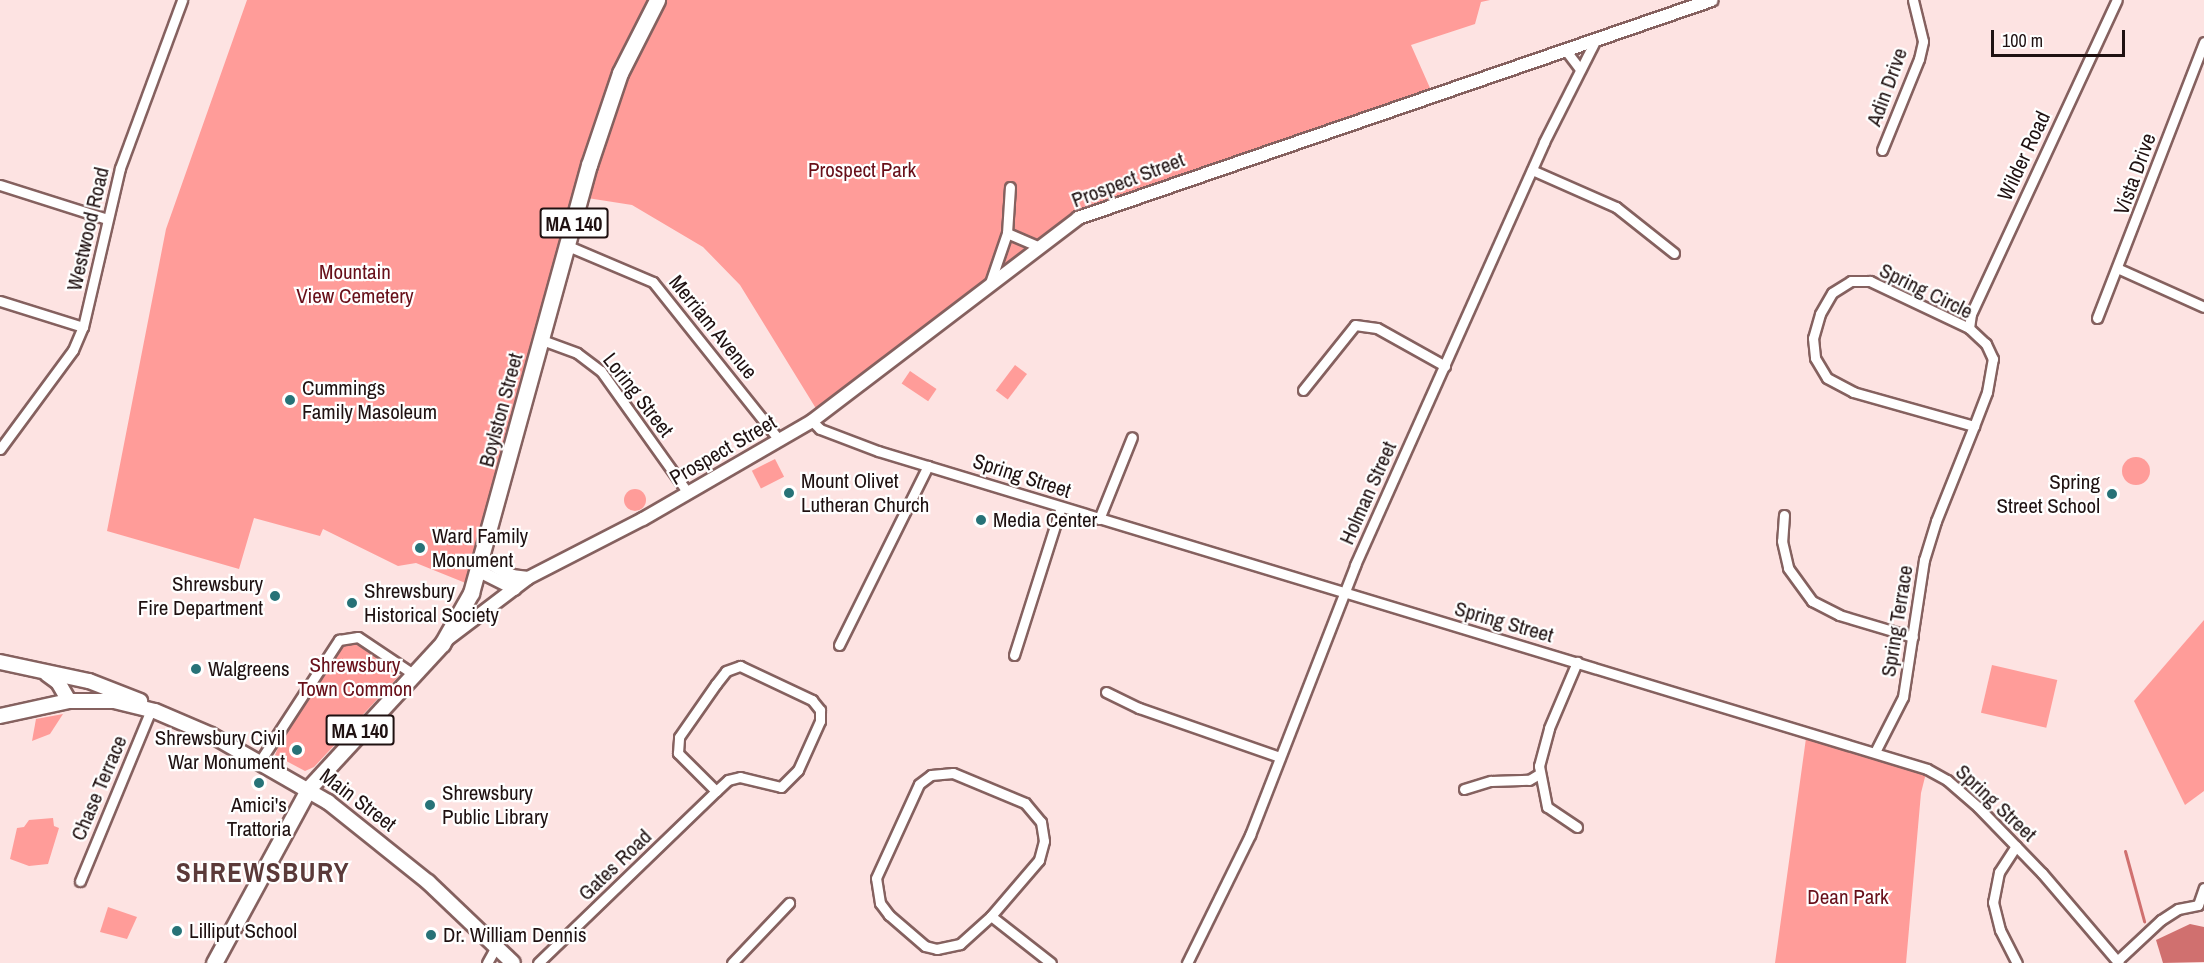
<!DOCTYPE html>
<html>
<head>
<meta charset="utf-8">
<style>
	body { margin:0 }
	#map { position:relative; width:2204px; height:963px; overflow:hidden; background:#fde3e2; font-family:"Archivo Narrow",sans-serif }
	div>[style] { position:absolute }
	.green>* { inset:0; background:#ff9c99; transform-origin:0 0 }
	.round { border-radius:50% }
	.water>* { inset:0; background:#d0706f }
	.stream>* { height:3px; margin:-1.5px; padding:0 1.5px; transform-origin:1.5px; border-radius:1.5px; background:#d0706f }
	.roads { filter:drop-shadow(2px 0 #85615f) drop-shadow(-2px 0 #85615f) drop-shadow(0 2px #85615f) drop-shadow(0 -2px #85615f) }
	.minor>* { height:9px; margin:-4.5px; padding:0 4.5px; transform-origin:4.5px; border-radius:4.5px; background:#fff }
	.tertiary>* { height:12px; margin:-6px; padding:0 6px; transform-origin:6px; border-radius:6px; background:#fff }
	.secondary>* { height:14px; margin:-7px; padding:0 7px; transform-origin:7px; border-radius:7px; background:#fff }
	.primary>* { height:15px; margin:-7.5px; padding:0 7.5px; transform-origin:7.5px; border-radius:7.5px; background:#fff }
	.dots>* { width:16px; height:16px; translate:-50% -50%; box-sizing:border-box; border:3px solid #fff; border-radius:50% }
	span { translate:-50% -50%; white-space:nowrap; text-align:center; line-height:1.15; -webkit-text-stroke:4.5px #fff; paint-order:stroke }
	.shield-label span { padding:2px 4px; background:#fff; border:2px solid; border-radius:4px; -webkit-text-stroke-width:0 }
	.shield-label { font-size:20px; color:#1f1111; font-weight:700 }
	.street-label { font-size:21px; color:#1f1111 }
	.park-label { font-size:21px; color:#680f19 }
	.poi-label { font-size:21px; color:#1f1111 }
	.left { translate:0 -50%; text-align:left }
	.right { translate:-100% -50%; text-align:right }
	.district-label { font-size:27px; color:#5b3a39; font-weight:700; letter-spacing:1.5px }
	.scale { position:absolute; left:1991px; top:30px; width:134px; height:27px; box-sizing:border-box; border:3px solid #1f1111; border-top:0; padding-left:8px; font-size:18px; line-height:21px; white-space:nowrap; color:#1f1111; -webkit-text-stroke:4px #fff; paint-order:stroke }
</style>
</head>
<body>
<div id="map">
	<div class="green">
		<div style="clip-path:polygon(247px 0,1490px 0,1481px 2px,1475px 24px,1411px 45px,1434px 97px,1098px 207px,820px 415px,740px 285px,703px 247px,632px 205px,581px 197px,473px 586px,416px 563px,398px 566px,323px 529px,320px 536px,254px 518px,239px 569px,107px 531px,166px 229px)"></div>
		<div style="left:1015px;top:365px;width:15px;height:32px;rotate:37deg"></div>
		<div style="left:910px;top:371px;width:32px;height:15px;rotate:34deg"></div>
		<div class="round" style="left:2122px;top:457px;width:28px;height:28px"></div>
		<div style="left:775px;top:459px;width:20px;height:26px;rotate:63deg"></div>
		<div class="round" style="left:624px;top:489px;width:22px;height:22px"></div>
		<div style="clip-path:polygon(2204px 620px,2204px 791px,2185px 805px,2134px 701px)"></div>
		<div style="clip-path:polygon(355px 644px,392px 665px,399px 676px,314px 767px,305px 771px,275px 755px,284px 733px,334px 654px,340px 647px)"></div>
		<div style="left:1992px;top:665px;width:67px;height:49px;rotate:13deg"></div>
		<div style="clip-path:polygon(63px 714px,50px 734px,32px 741px,36px 719px)"></div>
		<div style="clip-path:polygon(1807px 731px,1927px 769px,1921px 793px,1906px 963px,1775px 963px)"></div>
		<div style="clip-path:polygon(53px 818px,54px 826px,59px 828px,48px 864px,29px 866px,10px 859px,17px 828px,24px 827px,29px 820px)"></div>
		<div style="clip-path:polygon(108px 907px,137px 917px,127px 939px,100px 932px)"></div>
	</div>
	<div class="water">
		<div style="clip-path:polygon(2190px 924px,2204px 927px,2204px 962px,2163px 963px,2156px 940px)"></div>
	</div>
	<div class="stream">
		<div style="left:2125px;top:851px;width:73px;rotate:74.8deg"></div>
	</div>
	<div class="roads">
		<div class="minor">
			<div style="left:1567px;top:52px;width:21px;rotate:53deg"></div>
			<div style="left:1882px;top:150px;width:98px;rotate:-67.9deg"></div>
			<div style="left:1919px;top:59px;width:18px;rotate:-77deg"></div>
			<div style="left:1923px;top:41px;width:42px;rotate:-103.7deg"></div>
			<div style="left:1532px;top:170px;width:92px;rotate:23.8deg"></div>
			<div style="left:1616px;top:207px;width:74px;rotate:38.4deg"></div>
			<div style="left:0;top:185px;width:112px;rotate:17.6deg"></div>
			<div style="left:1007px;top:233px;width:34px;rotate:23deg"></div>
			<div style="left:568px;top:246px;width:92px;rotate:23deg"></div>
			<div style="left:653px;top:282px;width:202px;rotate:51.4deg"></div>
			<div style="left:2117px;top:268px;width:95px;rotate:24.1deg"></div>
			<div style="left:989px;top:286px;width:56px;rotate:-71.2deg"></div>
			<div style="left:1007px;top:233px;width:46px;rotate:-86.3deg"></div>
			<div style="left:0;top:301px;width:87px;rotate:17.4deg"></div>
			<div style="left:2097px;top:318px;width:296px;rotate:-68.8deg"></div>
			<div style="left:1969px;top:328px;width:14px;rotate:-82deg"></div>
			<div style="left:1971px;top:314px;width:346px;rotate:-65.1deg"></div>
			<div style="left:542px;top:340px;width:37px;rotate:20deg"></div>
			<div style="left:577px;top:353px;width:30px;rotate:37deg"></div>
			<div style="left:601px;top:371px;width:150px;rotate:54.5deg"></div>
			<div style="left:1303px;top:390px;width:83px;rotate:-51.3deg"></div>
			<div style="left:1355px;top:325px;width:22px;rotate:8deg"></div>
			<div style="left:1377px;top:328px;width:78px;rotate:29.2deg"></div>
			<div style="left:812px;top:421px;width:11px;rotate:45deg"></div>
			<div style="left:820px;top:429px;width:62px;rotate:20.8deg"></div>
			<div style="left:878px;top:451px;width:1096px;rotate:16.86deg"></div>
			<div style="left:1927px;top:769px;width:23px;rotate:29deg"></div>
			<div style="left:1947px;top:780px;width:41px;rotate:41.1deg"></div>
			<div style="left:1978px;top:807px;width:92px;rotate:45.9deg"></div>
			<div style="left:2042px;top:873px;width:118px;rotate:49.5deg"></div>
			<div style="left:0;top:449px;width:123px;rotate:-53.6deg"></div>
			<div style="left:73px;top:350px;width:25px;rotate:-67deg"></div>
			<div style="left:83px;top:327px;width:163px;rotate:-76.9deg"></div>
			<div style="left:120px;top:168px;width:179px;rotate:-69.7deg"></div>
			<div style="left:1784px;top:515px;width:26px;rotate:94deg"></div>
			<div style="left:1782px;top:541px;width:28px;rotate:77deg"></div>
			<div style="left:1788px;top:568px;width:41px;rotate:54deg"></div>
			<div style="left:1812px;top:601px;width:30px;rotate:27deg"></div>
			<div style="left:1839px;top:615px;width:77px;rotate:16.6deg"></div>
			<div style="left:1099px;top:519px;width:88px;rotate:-68.1deg"></div>
			<div style="left:839px;top:645px;width:200px;rotate:-63.6deg"></div>
			<div style="left:1014px;top:655px;width:155px;rotate:-72.4deg"></div>
			<div style="left:740px;top:666px;width:80px;rotate:25.3deg"></div>
			<div style="left:812px;top:700px;width:13px;rotate:51deg"></div>
			<div style="left:820px;top:710px;width:11px;rotate:90deg"></div>
			<div style="left:820px;top:721px;width:54px;rotate:114.2deg"></div>
			<div style="left:798px;top:770px;width:24px;rotate:135deg"></div>
			<div style="left:781px;top:787px;width:42px;rotate:-166.3deg"></div>
			<div style="left:740px;top:777px;width:12px;rotate:166deg"></div>
			<div style="left:728px;top:780px;width:16px;rotate:137deg"></div>
			<div style="left:716px;top:791px;width:54px;rotate:-135deg"></div>
			<div style="left:678px;top:753px;width:16px;rotate:-86deg"></div>
			<div style="left:679px;top:737px;width:65px;rotate:-55.1deg"></div>
			<div style="left:716px;top:684px;width:16px;rotate:-52deg"></div>
			<div style="left:726px;top:671px;width:15px;rotate:-20deg"></div>
			<div style="left:1106px;top:692px;width:37px;rotate:26deg"></div>
			<div style="left:1139px;top:708px;width:149px;rotate:19.2deg"></div>
			<div style="left:1875px;top:752px;width:62px;rotate:-63deg"></div>
			<div style="left:1903px;top:697px;width:139px;rotate:-81.3deg"></div>
			<div style="left:1924px;top:560px;width:41px;rotate:-72.9deg"></div>
			<div style="left:1936px;top:521px;width:102px;rotate:-68.2deg"></div>
			<div style="left:1974px;top:426px;width:36px;rotate:-69deg"></div>
			<div style="left:1987px;top:392px;width:34px;rotate:-80deg"></div>
			<div style="left:1993px;top:359px;width:17px;rotate:-115deg"></div>
			<div style="left:1986px;top:344px;width:23px;rotate:-137deg"></div>
			<div style="left:1969px;top:328px;width:110px;rotate:-154.6deg"></div>
			<div style="left:1870px;top:281px;width:19px;rotate:180deg"></div>
			<div style="left:1851px;top:281px;width:22px;rotate:148deg"></div>
			<div style="left:1832px;top:293px;width:24px;rotate:120deg"></div>
			<div style="left:1820px;top:314px;width:25px;rotate:106deg"></div>
			<div style="left:1813px;top:338px;width:20px;rotate:84deg"></div>
			<div style="left:1815px;top:358px;width:23px;rotate:59deg"></div>
			<div style="left:1827px;top:378px;width:30px;rotate:28deg"></div>
			<div style="left:1853px;top:392px;width:126px;rotate:15.7deg"></div>
			<div style="left:260px;top:761px;width:145px;rotate:-56.9deg"></div>
			<div style="left:339px;top:640px;width:19px;rotate:-9deg"></div>
			<div style="left:358px;top:637px;width:66px;rotate:33.9deg"></div>
			<div style="left:953px;top:773px;width:78px;rotate:22.6deg"></div>
			<div style="left:1025px;top:803px;width:25px;rotate:50deg"></div>
			<div style="left:1041px;top:822px;width:19px;rotate:81deg"></div>
			<div style="left:1044px;top:841px;width:20px;rotate:105deg"></div>
			<div style="left:1039px;top:860px;width:74px;rotate:130.6deg"></div>
			<div style="left:991px;top:916px;width:42px;rotate:137.9deg"></div>
			<div style="left:960px;top:944px;width:24px;rotate:168deg"></div>
			<div style="left:937px;top:949px;width:12px;rotate:-166deg"></div>
			<div style="left:925px;top:946px;width:48px;rotate:-139.3deg"></div>
			<div style="left:889px;top:915px;width:15px;rotate:-127deg"></div>
			<div style="left:880px;top:903px;width:25px;rotate:-99deg"></div>
			<div style="left:876px;top:878px;width:103px;rotate:-65.4deg"></div>
			<div style="left:919px;top:784px;width:15px;rotate:-37deg"></div>
			<div style="left:931px;top:775px;width:22px;rotate:-5deg"></div>
			<div style="left:1464px;top:789px;width:28px;rotate:-17deg"></div>
			<div style="left:1491px;top:781px;width:38px;rotate:-2deg"></div>
			<div style="left:1529px;top:780px;width:12px;rotate:-31deg"></div>
			<div style="left:1577px;top:827px;width:36px;rotate:-146deg"></div>
			<div style="left:1547px;top:807px;width:42px;rotate:-101deg"></div>
			<div style="left:1539px;top:766px;width:39px;rotate:-75deg"></div>
			<div style="left:1549px;top:728px;width:72px;rotate:-67deg"></div>
			<div style="left:2016px;top:846px;width:31px;rotate:123deg"></div>
			<div style="left:1999px;top:872px;width:31px;rotate:101deg"></div>
			<div style="left:1993px;top:902px;width:29px;rotate:76deg"></div>
			<div style="left:2000px;top:930px;width:37px;rotate:63deg"></div>
			<div style="left:80px;top:881px;width:185px;rotate:-67.5deg"></div>
			<div style="left:991px;top:916px;width:76px;rotate:38.1deg"></div>
			<div style="left:2117px;top:961px;width:60px;rotate:-43deg"></div>
			<div style="left:2161px;top:920px;width:20px;rotate:-33deg"></div>
			<div style="left:2178px;top:909px;width:20px;rotate:-11deg"></div>
			<div style="left:2198px;top:905px;width:18px;rotate:-71deg"></div>
			<div style="left:487px;top:963px;width:18px;rotate:-61deg"></div>
			<div style="left:538px;top:963px;width:248px;rotate:-44deg"></div>
			<div style="left:732px;top:963px;width:83px;rotate:-46.5deg"></div>
			<div style="left:1187px;top:963px;width:143px;rotate:-63.8deg"></div>
			<div style="left:1250px;top:835px;width:290px;rotate:-68.7deg"></div>
			<div style="left:1355px;top:565px;width:463px;rotate:-65.9deg"></div>
			<div style="left:1544px;top:142px;width:111px;rotate:-63.2deg"></div>
		</div>
		<div class="tertiary">
			<div style="left:483px;top:559px;width:34px;rotate:30deg"></div>
			<div style="left:512px;top:576px;width:16px;rotate:7deg"></div>
			<div style="left:479px;top:571px;width:40px;rotate:26.6deg"></div>
			<div style="left:445px;top:641px;width:104px;rotate:-37.2deg"></div>
			<div style="left:528px;top:578px;width:129px;rotate:-27.2deg"></div>
			<div style="left:643px;top:519px;width:195px;rotate:-30.1deg"></div>
			<div style="left:812px;top:421px;width:335px;rotate:-37.3deg"></div>
			<div style="left:1078px;top:218px;width:670px;rotate:-18.98deg"></div>
		</div>
		<div class="secondary">
			<div style="left:0;top:662px;width:91px;rotate:12.1deg"></div>
			<div style="left:89px;top:681px;width:55px;rotate:21.4deg"></div>
			<div style="left:47px;top:674px;width:14px;rotate:36deg"></div>
			<div style="left:58px;top:682px;width:22px;rotate:60deg"></div>
			<div style="left:0;top:716px;width:71px;rotate:-12.3deg"></div>
			<div style="left:69px;top:701px;width:45px"></div>
			<div style="left:114px;top:701px;width:42px;rotate:13.7deg"></div>
			<div style="left:155px;top:711px;width:61px;rotate:23.2deg"></div>
			<div style="left:211px;top:735px;width:135px;rotate:29.8deg"></div>
			<div style="left:328px;top:802px;width:128px;rotate:38.7deg"></div>
			<div style="left:428px;top:882px;width:117px;rotate:43.6deg"></div>
		</div>
		<div class="primary">
			<div style="left:214px;top:963px;width:199px;rotate:-61.5deg"></div>
			<div style="left:309px;top:788px;width:196px;rotate:-47.3deg"></div>
			<div style="left:442px;top:644px;width:59px;rotate:-60.4deg"></div>
			<div style="left:471px;top:593px;width:444px;rotate:-74.6deg"></div>
			<div style="left:589px;top:165px;width:97px;rotate:-71.4deg"></div>
			<div style="left:620px;top:73px;width:82px;rotate:-63.1deg"></div>
		</div>
	</div>
	<div class="dots">
		<div style="left:290px;top:400px;background:#277277"></div>
		<div style="left:789px;top:493px;background:#277277"></div>
		<div style="left:2112px;top:494px;background:#277277"></div>
		<div style="left:981px;top:520px;background:#277277"></div>
		<div style="left:420px;top:548px;background:#277277"></div>
		<div style="left:275px;top:596px;background:#277277"></div>
		<div style="left:352px;top:603px;background:#277277"></div>
		<div style="left:196px;top:669px;background:#277277"></div>
		<div style="left:297px;top:750px;background:#277277"></div>
		<div style="left:259px;top:783px;background:#277277"></div>
		<div style="left:430px;top:805px;background:#277277"></div>
		<div style="left:177px;top:931px;background:#277277"></div>
		<div style="left:431px;top:935px;background:#277277"></div>
	</div>
	<div class="shield-label">
		<span style="left:574px;top:223px">MA 140</span>
		<span style="left:360px;top:730px">MA 140</span>
	</div>
	<div class="street-label">
		<span style="left:1887px;top:87px;rotate:-70deg">Adin Drive</span>
		<span style="left:2024px;top:156px;rotate:-65deg">Wilder Road</span>
		<span style="left:2135px;top:174px;rotate:-70deg">Vista Drive</span>
		<span style="left:1128px;top:180px;rotate:-21deg">Prospect Street</span>
		<span style="left:88px;top:229px;rotate:-77deg">Westwood Road</span>
		<span style="left:1926px;top:291px;rotate:26deg">Spring Circle</span>
		<span style="left:713px;top:327px;rotate:51deg">Merriam Avenue</span>
		<span style="left:638px;top:395px;rotate:52deg">Loring Street</span>
		<span style="left:501px;top:410px;rotate:-75deg">Boylston Street</span>
		<span style="left:723px;top:450px;rotate:-30deg">Prospect Street</span>
		<span style="left:1022px;top:476px;rotate:18deg">Spring Street</span>
		<span style="left:1368px;top:493px;rotate:-66deg">Holman Street</span>
		<span style="left:1897px;top:621px;rotate:-81deg">Spring Terrace</span>
		<span style="left:1504px;top:622px;rotate:16deg">Spring Street</span>
		<span style="left:99px;top:788px;rotate:-67deg">Chase Terrace</span>
		<span style="left:358px;top:800px;rotate:37deg">Main Street</span>
		<span style="left:1996px;top:803px;rotate:43deg">Spring Street</span>
		<span style="left:615px;top:865px;rotate:-44deg">Gates Road</span>
	</div>
	<div class="park-label">
		<span style="left:862px;top:170px">Prospect Park</span>
		<span style="left:355px;top:284px">Mountain<br>View Cemetery</span>
		<span style="left:355px;top:677px">Shrewsbury<br>Town Common</span>
		<span style="left:1848px;top:897px">Dean Park</span>
	</div>
	<div class="poi-label">
		<span class="left" style="left:302px;top:400px">Cummings<br>Family Masoleum</span>
		<span class="left" style="left:801px;top:493px">Mount Olivet<br>Lutheran Church</span>
		<span class="right" style="left:2100px;top:494px">Spring<br>Street School</span>
		<span class="left" style="left:993px;top:520px">Media Center</span>
		<span class="left" style="left:432px;top:548px">Ward Family<br>Monument</span>
		<span class="right" style="left:263px;top:596px">Shrewsbury<br>Fire Department</span>
		<span class="left" style="left:364px;top:603px">Shrewsbury<br>Historical Society</span>
		<span class="left" style="left:208px;top:669px">Walgreens</span>
		<span class="right" style="left:285px;top:750px">Shrewsbury Civil<br>War Monument</span>
		<span class="left" style="left:442px;top:805px">Shrewsbury<br>Public Library</span>
		<span style="left:259px;top:817px">Amici's<br>Trattoria</span>
		<span class="left" style="left:189px;top:931px">Lilliput School</span>
		<span class="left" style="left:443px;top:935px">Dr. William Dennis</span>
	</div>
	<div class="district-label">
		<span style="left:263px;top:873px">SHREWSBURY</span>
	</div>
	<div class="scale">100 m</div>
</div>
</body>
</html>
